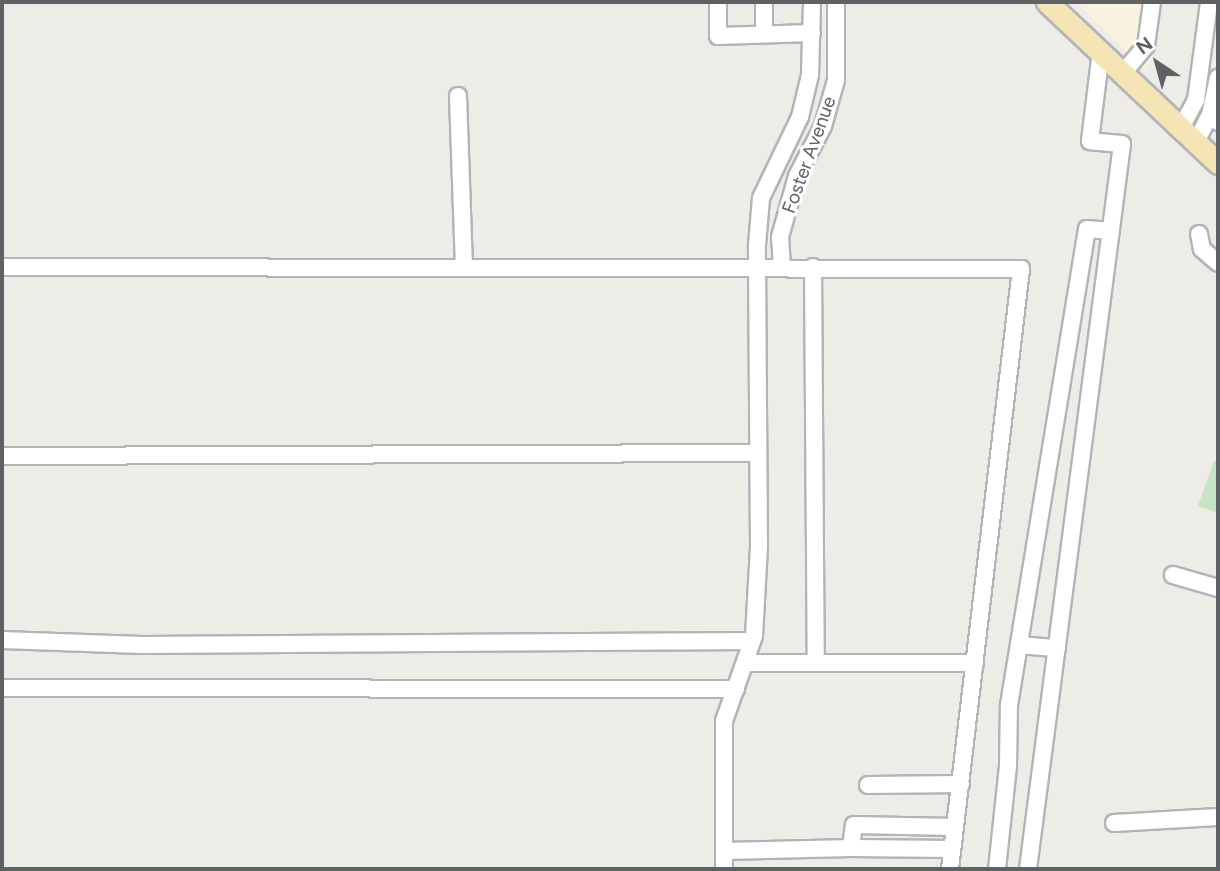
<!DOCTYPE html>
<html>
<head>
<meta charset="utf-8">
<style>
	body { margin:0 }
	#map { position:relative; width:1220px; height:871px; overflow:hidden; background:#eeece7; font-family:Figtree,sans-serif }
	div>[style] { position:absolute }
	.commercial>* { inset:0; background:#faf2e0 }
	.green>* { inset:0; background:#c9e3c6 }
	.roads { filter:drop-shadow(2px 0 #b2b4b7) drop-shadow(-2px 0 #b2b4b7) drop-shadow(0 2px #b2b4b7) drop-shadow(0 -2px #b2b4b7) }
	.minor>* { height:16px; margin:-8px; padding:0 8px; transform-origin:8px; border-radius:8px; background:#fff }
	.major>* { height:21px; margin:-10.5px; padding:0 10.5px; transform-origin:10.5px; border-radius:10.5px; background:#f6e5b4 }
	span { translate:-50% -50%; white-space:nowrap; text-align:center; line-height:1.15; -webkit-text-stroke:6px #fff; paint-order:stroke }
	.street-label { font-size:19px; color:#5e6265 }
	.frame { position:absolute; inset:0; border:4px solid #5e6265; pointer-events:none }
	.north { position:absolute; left:1122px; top:28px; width:70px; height:70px; -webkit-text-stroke:5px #fff; paint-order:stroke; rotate:324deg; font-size:19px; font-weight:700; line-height:28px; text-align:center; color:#5e6265 }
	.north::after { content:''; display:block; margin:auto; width:24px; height:32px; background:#5e6265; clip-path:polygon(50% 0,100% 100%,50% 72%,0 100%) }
</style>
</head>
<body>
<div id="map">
	<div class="commercial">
		<div style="clip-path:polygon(1076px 2px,1160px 2px,1153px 57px,1145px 69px)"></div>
	</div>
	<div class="green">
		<div style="clip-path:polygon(1214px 461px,1218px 462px,1218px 513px,1198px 506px)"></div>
	</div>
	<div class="roads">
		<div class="minor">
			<div style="left:718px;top:2px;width:34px;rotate:90deg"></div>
			<div style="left:718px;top:36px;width:94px;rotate:-1.8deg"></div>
			<div style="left:764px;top:34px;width:32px;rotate:-90deg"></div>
			<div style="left:1123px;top:73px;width:35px;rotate:-50deg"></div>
			<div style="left:1146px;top:46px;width:44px;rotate:-82.2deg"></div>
			<div style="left:458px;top:96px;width:170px;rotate:88deg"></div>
			<div style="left:1210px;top:115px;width:38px;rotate:-78deg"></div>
			<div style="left:1181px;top:128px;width:32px;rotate:-62deg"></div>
			<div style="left:1196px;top:100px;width:99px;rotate:-82.4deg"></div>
			<div style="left:1196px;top:142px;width:30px;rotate:-63deg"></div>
			<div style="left:1210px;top:115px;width:11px;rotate:41deg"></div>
			<div style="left:1199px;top:234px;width:15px;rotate:79deg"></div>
			<div style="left:1202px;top:249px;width:21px;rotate:41deg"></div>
			<div style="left:782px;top:266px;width:29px;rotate:-94deg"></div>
			<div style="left:780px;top:237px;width:63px;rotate:-74.4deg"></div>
			<div style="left:797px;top:176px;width:56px;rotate:-62.5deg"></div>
			<div style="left:823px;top:126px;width:48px;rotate:-74.2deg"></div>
			<div style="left:836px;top:80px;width:78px;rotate:-90deg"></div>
			<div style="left:2px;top:267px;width:1019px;rotate:0.11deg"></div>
			<div style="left:1021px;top:269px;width:604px;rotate:96.75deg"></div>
			<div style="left:813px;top:267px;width:394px;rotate:89.6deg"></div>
			<div style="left:2px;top:456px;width:756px;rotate:-0.23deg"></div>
			<div style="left:1173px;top:575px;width:47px;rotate:16.1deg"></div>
			<div style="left:2px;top:640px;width:140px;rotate:2deg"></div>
			<div style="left:142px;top:645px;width:610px;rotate:-0.38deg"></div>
			<div style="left:1019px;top:645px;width:38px;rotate:5deg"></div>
			<div style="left:745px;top:663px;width:230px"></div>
			<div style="left:2px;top:688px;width:734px;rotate:0.08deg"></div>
			<div style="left:868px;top:785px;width:93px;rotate:-0.6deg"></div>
			<div style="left:1114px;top:823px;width:104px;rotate:-3.3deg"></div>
			<div style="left:851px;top:848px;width:101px;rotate:0.6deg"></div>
			<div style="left:724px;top:851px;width:127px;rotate:-1.4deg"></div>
			<div style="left:851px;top:848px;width:23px;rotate:-83deg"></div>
			<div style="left:854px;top:825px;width:101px;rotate:1.1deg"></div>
			<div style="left:724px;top:869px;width:148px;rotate:-90deg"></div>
			<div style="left:724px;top:721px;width:90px;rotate:-70.6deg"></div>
			<div style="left:754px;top:636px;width:90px;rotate:-86.8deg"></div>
			<div style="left:759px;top:546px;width:301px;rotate:-90.4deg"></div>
			<div style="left:757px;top:245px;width:47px;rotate:-85.1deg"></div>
			<div style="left:761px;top:198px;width:90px;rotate:-64.3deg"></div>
			<div style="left:800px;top:117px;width:43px;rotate:-76.6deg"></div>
			<div style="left:810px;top:75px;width:73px;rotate:-88.4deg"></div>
			<div style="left:997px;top:869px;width:104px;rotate:-83.9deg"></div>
			<div style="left:1008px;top:766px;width:61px;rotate:-89.1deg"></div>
			<div style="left:1009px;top:705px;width:482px;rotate:-80.7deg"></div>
			<div style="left:1087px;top:229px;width:24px;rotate:5deg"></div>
			<div style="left:1028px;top:869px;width:731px;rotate:-82.61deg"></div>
			<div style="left:1122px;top:144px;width:32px;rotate:-175deg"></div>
			<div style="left:1090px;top:141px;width:90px;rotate:-83deg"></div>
		</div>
		<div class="major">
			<div style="left:1047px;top:2px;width:235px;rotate:43.3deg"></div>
		</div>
	</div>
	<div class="street-label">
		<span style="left:809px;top:155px;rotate:-70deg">Foster Avenue</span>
	</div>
	<div class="frame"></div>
	<div class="north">N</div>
</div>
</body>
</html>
